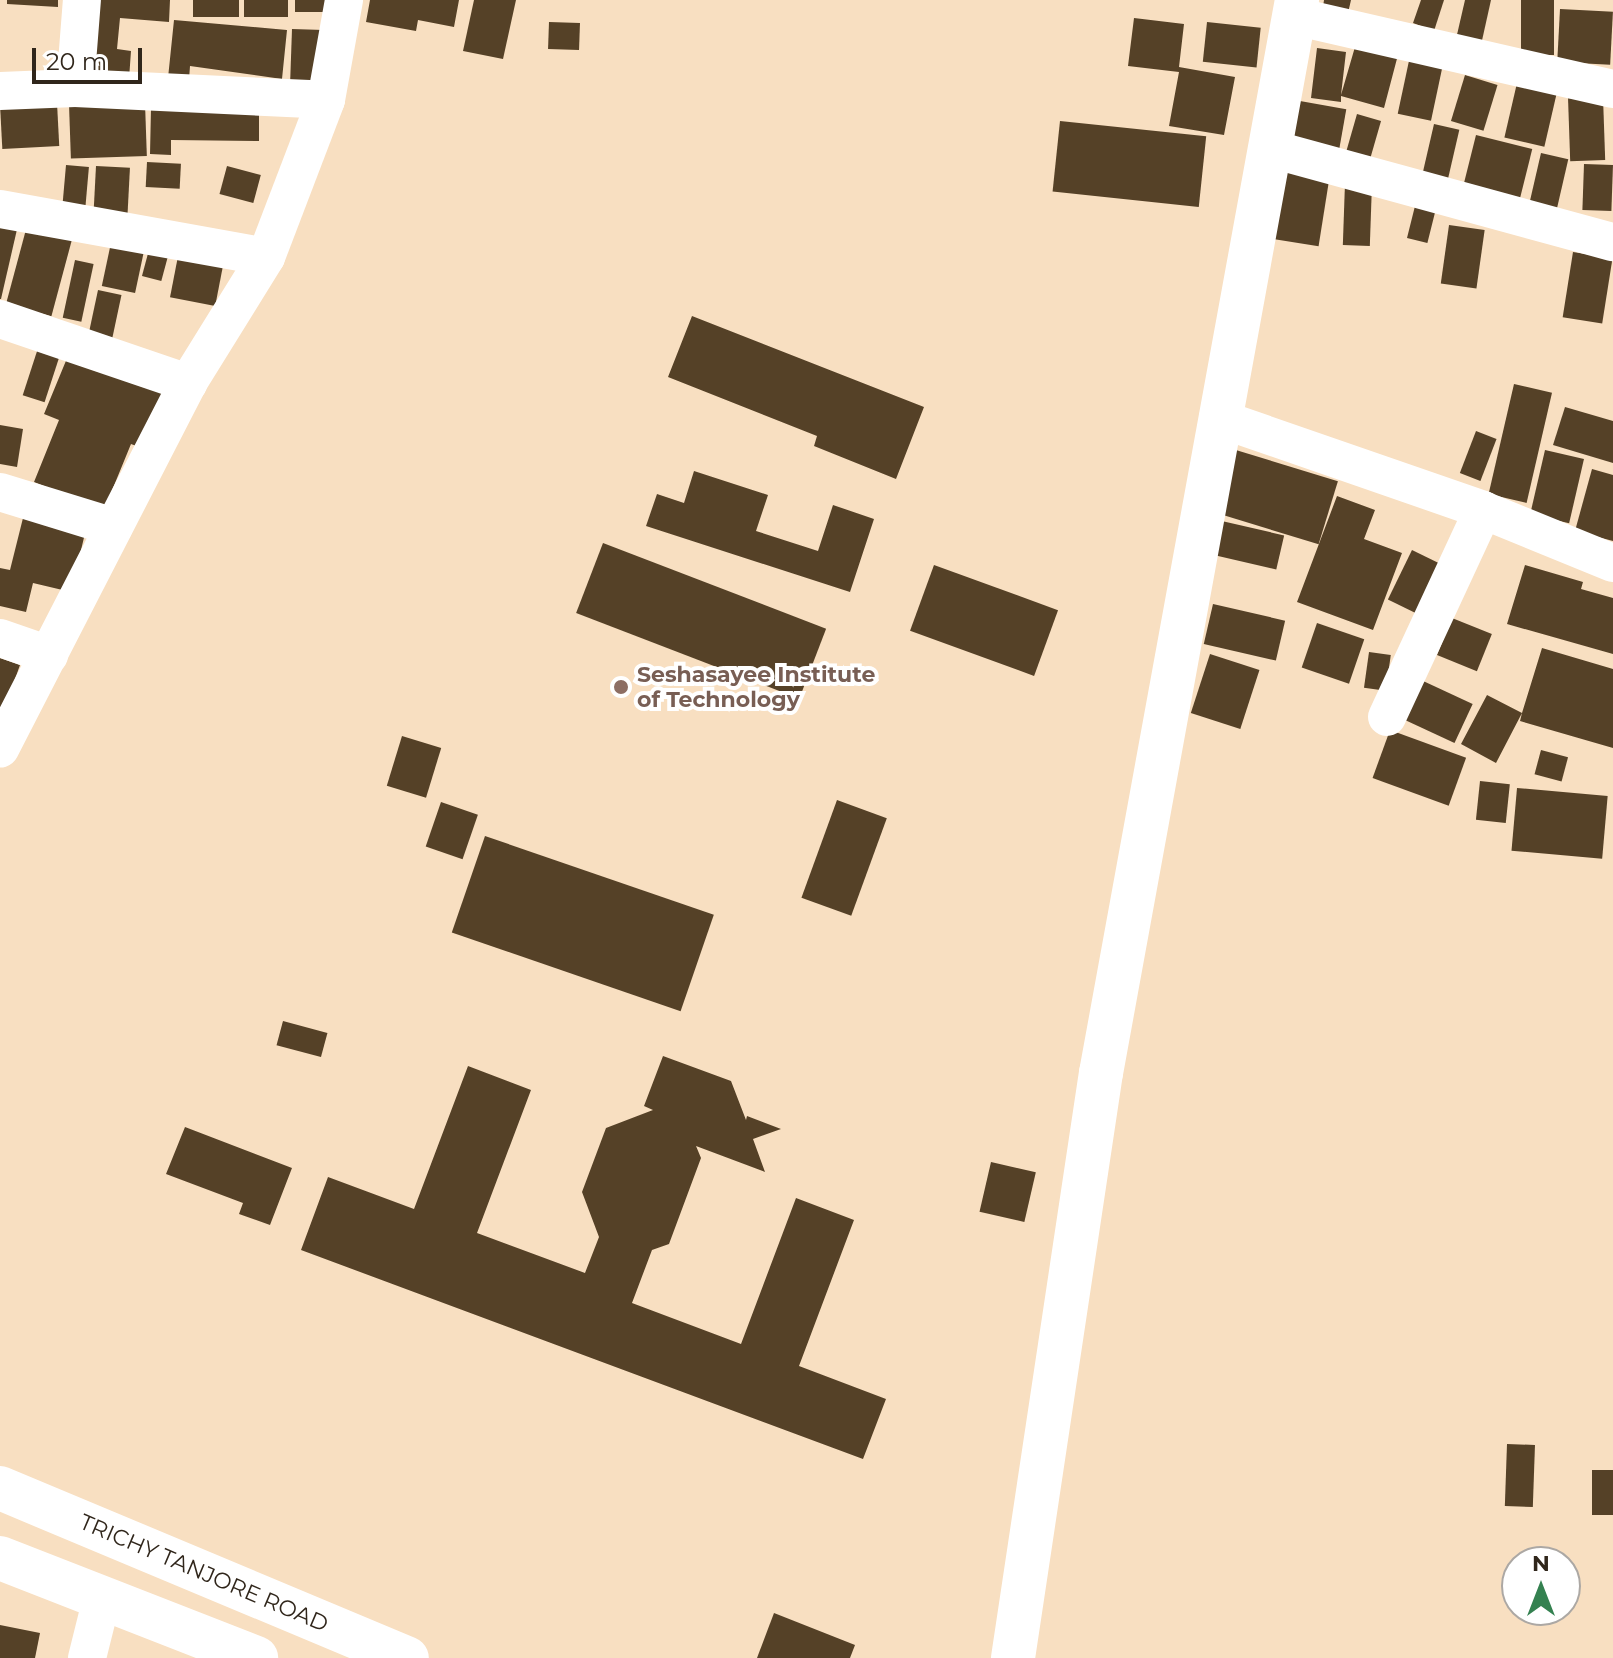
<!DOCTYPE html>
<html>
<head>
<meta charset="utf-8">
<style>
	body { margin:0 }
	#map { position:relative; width:1613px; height:1658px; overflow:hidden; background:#f8dfc1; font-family:Montserrat,sans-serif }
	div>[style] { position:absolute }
	.building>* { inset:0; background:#554127; transform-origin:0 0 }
	.minor>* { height:38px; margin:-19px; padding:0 19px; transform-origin:19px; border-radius:19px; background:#fff }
	.tertiary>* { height:44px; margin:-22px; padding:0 22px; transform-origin:22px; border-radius:22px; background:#fff }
	.trunk>* { height:44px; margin:-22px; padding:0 22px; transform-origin:22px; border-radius:22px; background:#fff }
	.dots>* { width:22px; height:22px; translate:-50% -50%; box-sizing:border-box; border:4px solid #fff; border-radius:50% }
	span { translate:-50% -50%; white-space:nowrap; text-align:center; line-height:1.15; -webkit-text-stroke:8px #fff; paint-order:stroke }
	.education-label { font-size:22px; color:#785e54; font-weight:700 }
	.left { translate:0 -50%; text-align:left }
	.street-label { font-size:22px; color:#30261b }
	.north { position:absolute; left:1501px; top:1546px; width:80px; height:80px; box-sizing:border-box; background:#fff; border:2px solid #aca8a4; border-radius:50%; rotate:0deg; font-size:22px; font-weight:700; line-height:32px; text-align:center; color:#30261b }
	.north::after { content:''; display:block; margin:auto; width:28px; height:36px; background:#348150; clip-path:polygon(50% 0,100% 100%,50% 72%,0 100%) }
	.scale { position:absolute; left:32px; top:48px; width:110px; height:36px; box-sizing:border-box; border:4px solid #30261b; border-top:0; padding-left:10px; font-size:24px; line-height:28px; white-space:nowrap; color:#30261b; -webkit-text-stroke:6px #fff; paint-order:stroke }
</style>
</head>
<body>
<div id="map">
	<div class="building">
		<div style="clip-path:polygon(7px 0,58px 0,58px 7px,7px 4px)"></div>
		<div style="clip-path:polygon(92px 0,170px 0,169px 22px,120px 18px,117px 49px,131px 51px,129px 79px,86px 76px)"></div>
		<div style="left:193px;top:0;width:46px;height:17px"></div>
		<div style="left:244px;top:0;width:44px;height:17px"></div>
		<div style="left:295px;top:0;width:36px;height:12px"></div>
		<div style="clip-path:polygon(370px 0,459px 0,454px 27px,418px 20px,416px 31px,366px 22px)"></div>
		<div style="clip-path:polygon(474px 0,516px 0,503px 59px,463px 51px)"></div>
		<div style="clip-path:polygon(1324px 0,1351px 0,1348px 13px,1323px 7px)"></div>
		<div style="clip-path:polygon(1421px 0,1444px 0,1434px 31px,1413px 23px)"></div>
		<div style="clip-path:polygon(1465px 0,1491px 0,1481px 45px,1456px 39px)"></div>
		<div style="left:1521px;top:0;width:33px;height:55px"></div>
		<div style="left:1560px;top:9px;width:53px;height:53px;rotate:3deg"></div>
		<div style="clip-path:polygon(1134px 18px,1184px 24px,1179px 67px,1235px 77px,1224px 135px,1169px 126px,1179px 72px,1128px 66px)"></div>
		<div style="clip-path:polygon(174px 20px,287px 30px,282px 79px,190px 66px,189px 80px,168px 78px)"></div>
		<div style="left:549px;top:22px;width:31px;height:27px;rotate:2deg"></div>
		<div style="left:1207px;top:22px;width:54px;height:40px;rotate:6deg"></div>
		<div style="left:292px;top:29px;width:32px;height:57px;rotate:2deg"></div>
		<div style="clip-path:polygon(1357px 40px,1399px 51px,1384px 108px,1341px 96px,1341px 102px,1311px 98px,1317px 48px,1346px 52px,1341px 95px)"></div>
		<div style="left:1410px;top:56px;width:34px;height:59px;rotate:12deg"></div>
		<div style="left:1465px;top:75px;width:34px;height:48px;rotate:17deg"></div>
		<div style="left:1517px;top:83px;width:41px;height:56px;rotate:13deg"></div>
		<div style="left:1603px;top:97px;width:63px;height:35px;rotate:88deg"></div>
		<div style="left:1300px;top:101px;width:47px;height:43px;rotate:10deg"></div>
		<div style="left:57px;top:103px;width:43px;height:57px;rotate:87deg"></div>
		<div style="left:145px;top:103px;width:53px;height:76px;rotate:88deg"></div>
		<div style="clip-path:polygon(151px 108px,259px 109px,259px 141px,171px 140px,171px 155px,150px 154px)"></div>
		<div style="left:1357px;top:114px;width:25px;height:46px;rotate:16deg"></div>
		<div style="left:1060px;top:121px;width:147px;height:71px;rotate:6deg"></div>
		<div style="left:1434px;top:124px;width:26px;height:58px;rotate:13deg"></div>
		<div style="left:1476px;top:135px;width:58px;height:57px;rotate:14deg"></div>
		<div style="left:1541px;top:153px;width:28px;height:53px;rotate:13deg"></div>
		<div style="left:147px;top:162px;width:34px;height:25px;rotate:3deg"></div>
		<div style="left:1584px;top:164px;width:29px;height:46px;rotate:2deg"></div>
		<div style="left:66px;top:165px;width:23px;height:49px;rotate:5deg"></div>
		<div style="left:96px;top:166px;width:34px;height:51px;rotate:3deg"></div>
		<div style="left:227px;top:166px;width:35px;height:29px;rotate:15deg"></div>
		<div style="left:1278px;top:170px;width:52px;height:69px;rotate:9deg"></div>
		<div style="left:1345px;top:183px;width:27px;height:62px;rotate:2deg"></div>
		<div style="left:1415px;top:206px;width:21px;height:33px;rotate:14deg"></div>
		<div style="clip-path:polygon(0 221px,18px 225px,1px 299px,0 299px)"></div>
		<div style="left:28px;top:222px;width:47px;height:85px;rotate:15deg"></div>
		<div style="left:1449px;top:225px;width:36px;height:59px;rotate:8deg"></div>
		<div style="left:112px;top:238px;width:34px;height:49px;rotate:12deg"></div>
		<div style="left:150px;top:246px;width:20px;height:31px;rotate:15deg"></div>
		<div style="left:179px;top:251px;width:46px;height:47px;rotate:11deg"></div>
		<div style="left:1573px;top:252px;width:40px;height:66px;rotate:9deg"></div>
		<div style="left:75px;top:260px;width:19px;height:59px;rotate:12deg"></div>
		<div style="left:98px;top:290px;width:24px;height:44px;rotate:12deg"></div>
		<div style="clip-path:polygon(692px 316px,924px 407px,896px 479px,814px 446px,817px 436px,668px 377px)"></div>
		<div style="left:40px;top:342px;width:23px;height:56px;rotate:18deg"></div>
		<div style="clip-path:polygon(70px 351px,170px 392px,147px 450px,131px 444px,104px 510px,34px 482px,59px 420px,44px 414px)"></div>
		<div style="left:1514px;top:384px;width:39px;height:113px;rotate:13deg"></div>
		<div style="clip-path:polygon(1565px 407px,1613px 421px,1613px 463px,1553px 445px)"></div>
		<div style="clip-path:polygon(0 425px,23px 429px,17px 467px,0 464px)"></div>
		<div style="left:1476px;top:431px;width:22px;height:45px;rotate:21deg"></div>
		<div style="left:1226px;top:447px;width:117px;height:66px;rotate:17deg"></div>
		<div style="left:1545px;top:450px;width:40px;height:66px;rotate:13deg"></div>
		<div style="clip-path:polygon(1592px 469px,1613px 475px,1613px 541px,1575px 531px)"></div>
		<div style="clip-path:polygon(694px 471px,768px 495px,756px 531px,818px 551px,833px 505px,874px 519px,850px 592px,646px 526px,657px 494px,684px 503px)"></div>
		<div style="clip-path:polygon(1337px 496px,1375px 510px,1364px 539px,1402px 553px,1373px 630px,1297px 602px)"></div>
		<div style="clip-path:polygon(25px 510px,87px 525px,71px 592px,33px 583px,26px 612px,0 606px,0 568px,10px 570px)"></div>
		<div style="left:1213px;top:519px;width:73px;height:35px;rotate:13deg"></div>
		<div style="left:603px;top:543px;width:239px;height:75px;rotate:21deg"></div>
		<div style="left:1412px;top:550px;width:37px;height:55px;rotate:26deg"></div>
		<div style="left:934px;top:565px;width:132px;height:70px;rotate:20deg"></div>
		<div style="clip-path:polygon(1525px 565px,1583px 582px,1581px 589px,1613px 598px,1613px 654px,1507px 624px)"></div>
		<div style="left:1213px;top:604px;width:74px;height:41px;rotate:13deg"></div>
		<div style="left:1452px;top:618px;width:43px;height:40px;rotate:22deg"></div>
		<div style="left:1317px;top:623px;width:50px;height:47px;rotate:19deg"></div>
		<div style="clip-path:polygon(1542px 648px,1613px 669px,1613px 748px,1520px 721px,1522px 713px,1496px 763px,1461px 744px,1487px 695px,1522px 713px)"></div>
		<div style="left:1369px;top:652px;width:22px;height:36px;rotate:8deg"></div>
		<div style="left:1210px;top:654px;width:52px;height:62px;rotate:18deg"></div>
		<div style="clip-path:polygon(0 658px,20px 665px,0 721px)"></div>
		<div style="left:1421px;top:680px;width:57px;height:43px;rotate:25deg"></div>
		<div style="left:1390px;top:730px;width:81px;height:51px;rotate:20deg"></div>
		<div style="left:402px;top:736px;width:41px;height:52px;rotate:17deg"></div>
		<div style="left:1541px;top:750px;width:28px;height:25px;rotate:15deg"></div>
		<div style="left:1480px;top:781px;width:30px;height:39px;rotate:6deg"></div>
		<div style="left:1517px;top:788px;width:91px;height:63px;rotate:5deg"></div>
		<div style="left:837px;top:800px;width:53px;height:104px;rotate:20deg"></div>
		<div style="left:441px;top:802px;width:39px;height:47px;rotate:19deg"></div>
		<div style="left:485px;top:836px;width:242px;height:102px;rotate:19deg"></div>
		<div style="left:283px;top:1021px;width:46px;height:25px;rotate:15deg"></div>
		<div style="clip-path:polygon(663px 1056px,731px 1081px,746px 1120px,747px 1116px,781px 1129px,753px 1139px,765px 1172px,696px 1146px,701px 1158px,669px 1244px,652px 1250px,632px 1303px,741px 1344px,796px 1198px,854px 1220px,799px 1366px,886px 1399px,863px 1459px,301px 1250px,328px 1177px,414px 1209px,468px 1066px,531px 1090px,477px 1233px,585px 1273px,599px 1237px,582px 1192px,606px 1128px,653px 1110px,644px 1106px)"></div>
		<div style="clip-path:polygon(185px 1127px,292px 1168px,270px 1225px,239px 1214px,243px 1203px,166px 1174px)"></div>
		<div style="left:991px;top:1162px;width:46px;height:51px;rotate:13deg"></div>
		<div style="left:1507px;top:1444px;width:28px;height:62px;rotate:2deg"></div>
		<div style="left:1592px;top:1470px;width:21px;height:45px"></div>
		<div style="clip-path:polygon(774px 1613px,855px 1645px,850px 1658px,757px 1658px)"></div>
		<div style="clip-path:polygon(0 1625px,40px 1633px,35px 1658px,0 1658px)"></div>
	</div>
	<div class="minor">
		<div style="left:1294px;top:16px;width:327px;rotate:12.9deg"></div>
		<div style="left:75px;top:88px;width:88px;rotate:-85.5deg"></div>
		<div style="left:0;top:91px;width:75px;rotate:-2.3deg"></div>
		<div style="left:75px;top:88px;width:251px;rotate:2.7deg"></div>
		<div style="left:326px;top:100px;width:168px;rotate:110.9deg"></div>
		<div style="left:266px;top:257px;width:148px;rotate:121.8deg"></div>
		<div style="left:188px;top:383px;width:411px;rotate:117.2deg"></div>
		<div style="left:326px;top:100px;width:102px;rotate:-79.8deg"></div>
		<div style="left:1272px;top:149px;width:353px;rotate:15.3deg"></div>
		<div style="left:0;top:209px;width:270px;rotate:10.2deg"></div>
		<div style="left:0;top:319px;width:199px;rotate:18.8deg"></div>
		<div style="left:1218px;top:418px;width:281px;rotate:19.1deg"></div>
		<div style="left:1483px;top:510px;width:140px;rotate:22.2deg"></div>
		<div style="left:0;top:492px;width:119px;rotate:17.1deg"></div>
		<div style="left:0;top:638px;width:52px;rotate:19.1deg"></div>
		<div style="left:1387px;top:717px;width:228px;rotate:-65.1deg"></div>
		<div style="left:87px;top:1658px;width:62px;rotate:-76deg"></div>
	</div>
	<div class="tertiary">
		<div style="left:1013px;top:1658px;width:592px;rotate:-81.45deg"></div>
		<div style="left:1101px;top:1073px;width:1091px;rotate:-79.65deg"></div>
	</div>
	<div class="trunk">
		<div style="left:0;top:1488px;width:441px;rotate:22.7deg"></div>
		<div style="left:0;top:1558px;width:275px;rotate:21.3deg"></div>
	</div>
	<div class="dots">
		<div style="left:621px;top:687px;background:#8d6e63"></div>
	</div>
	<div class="education-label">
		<span class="left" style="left:637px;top:687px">Seshasayee Institute<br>of Technology</span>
	</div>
	<div class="street-label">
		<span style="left:204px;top:1573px;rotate:23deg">TRICHY TANJORE ROAD</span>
	</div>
	<div class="north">N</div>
	<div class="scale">20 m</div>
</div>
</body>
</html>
